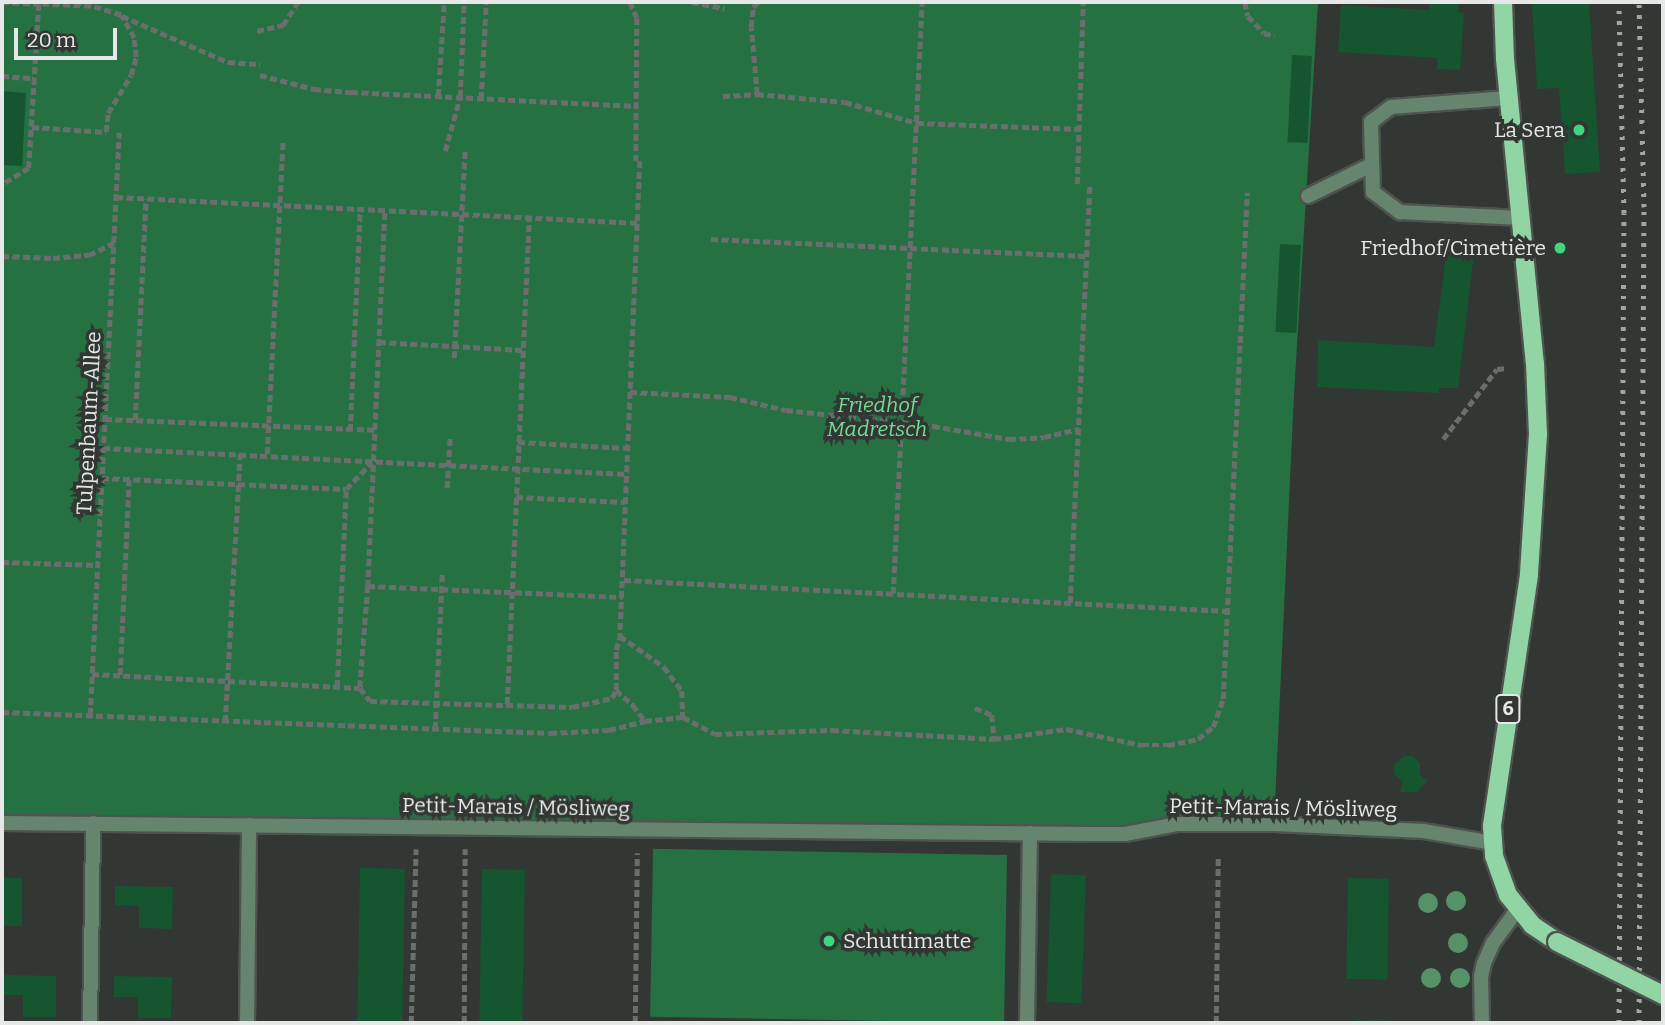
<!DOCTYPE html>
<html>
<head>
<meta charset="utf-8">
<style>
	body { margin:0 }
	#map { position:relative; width:1665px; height:1025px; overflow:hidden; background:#323733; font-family:Bitter,serif }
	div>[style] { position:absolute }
	.green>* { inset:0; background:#267142; transform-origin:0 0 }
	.building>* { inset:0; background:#15552f; transform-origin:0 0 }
	.path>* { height:4.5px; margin-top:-2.25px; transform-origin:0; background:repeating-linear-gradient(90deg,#6b6f6c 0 7px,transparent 0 10.5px) }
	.roads { filter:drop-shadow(2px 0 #4f5350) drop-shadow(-2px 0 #4f5350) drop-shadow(0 2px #4f5350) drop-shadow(0 -2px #4f5350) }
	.lane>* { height:14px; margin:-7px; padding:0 7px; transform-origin:7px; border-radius:7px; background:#66856e }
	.street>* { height:14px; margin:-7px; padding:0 7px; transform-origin:7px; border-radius:7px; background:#66856e }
	.primary>* { height:18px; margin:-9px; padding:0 9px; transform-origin:9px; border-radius:9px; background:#92d5a5 }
	.rail>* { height:5px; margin-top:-2.5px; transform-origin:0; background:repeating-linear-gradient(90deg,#a2a6a3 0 3.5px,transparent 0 10.5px) }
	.bridges { filter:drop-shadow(2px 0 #4f5350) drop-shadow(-2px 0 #4f5350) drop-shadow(0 2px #4f5350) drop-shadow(0 -2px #4f5350) }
	.primary-bridge>* { height:18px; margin:-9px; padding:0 9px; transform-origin:9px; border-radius:9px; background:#92d5a5 }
	.trees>* { width:20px; height:20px; margin:-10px; border-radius:50%; background:#559268 }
	.dots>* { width:19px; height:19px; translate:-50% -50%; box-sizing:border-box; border:4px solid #323733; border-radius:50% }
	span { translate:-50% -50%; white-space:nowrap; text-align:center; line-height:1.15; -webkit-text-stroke:7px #323733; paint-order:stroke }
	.shield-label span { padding:2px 5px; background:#323733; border:2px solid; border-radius:5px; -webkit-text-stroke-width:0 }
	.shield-label { font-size:19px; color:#e5e8e6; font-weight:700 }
	.poi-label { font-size:21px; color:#e5e8e6 }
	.right { translate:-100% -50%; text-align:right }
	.left { translate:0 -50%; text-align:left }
	.park-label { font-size:21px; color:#71dc94; font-style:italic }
	.street-label { font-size:21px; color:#e5e8e6 }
	.frame { position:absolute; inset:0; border:4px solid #e5e8e6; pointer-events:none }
	.scale { position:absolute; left:14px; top:28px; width:103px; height:32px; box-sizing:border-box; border:4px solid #e5e8e6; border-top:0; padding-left:9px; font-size:21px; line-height:24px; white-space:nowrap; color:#e5e8e6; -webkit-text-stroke:5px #323733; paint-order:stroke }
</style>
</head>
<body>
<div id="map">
	<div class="green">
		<div style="clip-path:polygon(2px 2px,1318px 2px,1294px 394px,1274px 824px,1125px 834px,2px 823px)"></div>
		<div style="left:1007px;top:855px;width:168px;height:354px;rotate:91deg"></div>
	</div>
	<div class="building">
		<div style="clip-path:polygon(1429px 2px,1459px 2px,1458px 12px,1464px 13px,1460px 70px,1437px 69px,1438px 58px,1338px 52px,1341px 5px,1429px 10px)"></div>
		<div style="clip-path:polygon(1532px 2px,1589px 2px,1600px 172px,1565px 174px,1559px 88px,1537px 89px)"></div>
		<div style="left:1292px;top:55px;width:20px;height:87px;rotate:3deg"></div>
		<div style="clip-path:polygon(2px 91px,26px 93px,22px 166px,2px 165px)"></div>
		<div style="left:1280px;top:244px;width:21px;height:88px;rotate:3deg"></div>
		<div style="clip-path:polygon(1447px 249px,1474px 254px,1458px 388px,1439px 388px,1439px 393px,1317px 387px,1318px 340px,1434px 347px)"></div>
		<div style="clip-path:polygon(1404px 756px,1413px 756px,1420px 763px,1420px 775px,1427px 781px,1417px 792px,1400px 792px,1402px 781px,1394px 774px,1394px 765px)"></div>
		<div style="left:360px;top:868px;width:45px;height:155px;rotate:1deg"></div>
		<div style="left:482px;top:869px;width:43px;height:154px;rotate:1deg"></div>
		<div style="left:1051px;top:874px;width:35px;height:128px;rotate:2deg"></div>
		<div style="left:2px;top:878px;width:20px;height:48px"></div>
		<div style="left:1348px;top:878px;width:41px;height:101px;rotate:1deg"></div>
		<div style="clip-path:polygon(115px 886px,173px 887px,172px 929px,139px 928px,139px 906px,115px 905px)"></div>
		<div style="clip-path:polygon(2px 975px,56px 976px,56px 1017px,23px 1017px,23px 995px,2px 995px)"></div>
		<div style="clip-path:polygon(114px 976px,172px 977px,171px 1018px,138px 1018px,138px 997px,114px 997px)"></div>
		<div style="clip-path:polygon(1356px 1020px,1397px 1021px,1397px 1023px,1356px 1023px)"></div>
	</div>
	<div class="path">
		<div style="left:2px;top:2px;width:37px;rotate:3deg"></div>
		<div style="left:39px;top:4px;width:164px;rotate:93.5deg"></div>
		<div style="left:29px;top:168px;width:32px;rotate:148deg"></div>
		<div style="left:630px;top:2px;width:17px;rotate:66deg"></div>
		<div style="left:637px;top:18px;width:143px;rotate:90.4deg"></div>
		<div style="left:692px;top:2px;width:33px;rotate:11deg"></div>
		<div style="left:877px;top:2px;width:54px"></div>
		<div style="left:1245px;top:2px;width:14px;rotate:78deg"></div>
		<div style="left:1248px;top:16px;width:23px;rotate:47deg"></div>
		<div style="left:1264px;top:33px;width:11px;rotate:15deg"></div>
		<div style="left:122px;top:16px;width:116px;rotate:23.5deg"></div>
		<div style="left:228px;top:62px;width:32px;rotate:4deg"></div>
		<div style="left:257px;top:31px;width:27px;rotate:-13deg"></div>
		<div style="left:283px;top:25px;width:27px;rotate:-57deg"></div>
		<div style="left:260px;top:75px;width:56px;rotate:14.5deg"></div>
		<div style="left:314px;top:89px;width:37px;rotate:5deg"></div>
		<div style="left:351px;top:92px;width:286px;rotate:2.8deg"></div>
		<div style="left:2px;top:76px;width:32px;rotate:4deg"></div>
		<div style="left:757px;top:94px;width:67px;rotate:-95.1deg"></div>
		<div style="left:751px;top:27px;width:20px;rotate:-84deg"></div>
		<div style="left:753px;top:7px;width:7px;rotate:-45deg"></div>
		<div style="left:438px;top:96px;width:94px;rotate:-86.3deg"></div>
		<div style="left:723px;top:96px;width:34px;rotate:-3deg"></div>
		<div style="left:757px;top:94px;width:88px;rotate:5.2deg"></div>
		<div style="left:845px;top:102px;width:75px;rotate:16.3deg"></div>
		<div style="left:917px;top:123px;width:162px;rotate:2.1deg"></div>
		<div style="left:481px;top:99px;width:97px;rotate:-87deg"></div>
		<div style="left:32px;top:127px;width:74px;rotate:3.9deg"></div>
		<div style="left:106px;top:132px;width:19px;rotate:-84deg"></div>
		<div style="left:108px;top:113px;width:44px;rotate:-58.8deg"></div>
		<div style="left:131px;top:75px;width:19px;rotate:-74deg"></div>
		<div style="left:136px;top:57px;width:19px;rotate:-96deg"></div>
		<div style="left:134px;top:38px;width:26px;rotate:-119deg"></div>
		<div style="left:121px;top:15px;width:31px;rotate:-163deg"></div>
		<div style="left:91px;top:6px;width:52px;rotate:-177.8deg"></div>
		<div style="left:445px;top:151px;width:56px;rotate:-74.5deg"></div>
		<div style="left:460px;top:97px;width:95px;rotate:-87.6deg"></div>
		<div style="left:640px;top:161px;width:475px;rotate:92.4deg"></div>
		<div style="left:620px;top:636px;width:54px;rotate:35.2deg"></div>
		<div style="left:664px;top:667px;width:30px;rotate:53deg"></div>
		<div style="left:682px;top:691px;width:26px;rotate:88deg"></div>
		<div style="left:1077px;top:184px;width:182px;rotate:-88.1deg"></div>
		<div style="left:116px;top:197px;width:523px;rotate:2.85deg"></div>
		<div style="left:385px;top:213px;width:373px;rotate:92.6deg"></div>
		<div style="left:368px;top:586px;width:102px;rotate:94.5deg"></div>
		<div style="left:360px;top:688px;width:16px;rotate:52deg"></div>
		<div style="left:370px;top:701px;width:202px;rotate:1.7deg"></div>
		<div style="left:572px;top:707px;width:41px;rotate:-12.7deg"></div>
		<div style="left:612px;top:698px;width:9px;rotate:-63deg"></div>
		<div style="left:616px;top:690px;width:40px;rotate:-90deg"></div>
		<div style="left:616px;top:650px;width:15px;rotate:-74deg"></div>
		<div style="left:711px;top:239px;width:376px;rotate:2.6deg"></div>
		<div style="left:2px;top:256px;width:51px;rotate:2.2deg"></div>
		<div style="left:53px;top:258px;width:36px;rotate:-5deg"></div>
		<div style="left:89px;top:255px;width:28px;rotate:-26deg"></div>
		<div style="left:379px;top:342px;width:144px;rotate:3.2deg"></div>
		<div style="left:454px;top:358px;width:207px;rotate:-87deg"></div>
		<div style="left:630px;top:392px;width:100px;rotate:2.9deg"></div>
		<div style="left:730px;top:397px;width:57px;rotate:13.1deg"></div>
		<div style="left:786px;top:410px;width:148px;rotate:6.2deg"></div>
		<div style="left:933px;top:426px;width:77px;rotate:9.7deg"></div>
		<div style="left:1009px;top:439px;width:35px;rotate:-3deg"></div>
		<div style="left:1044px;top:437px;width:36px;rotate:-13deg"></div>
		<div style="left:105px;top:419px;width:270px;rotate:2.3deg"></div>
		<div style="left:135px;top:420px;width:221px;rotate:-87.2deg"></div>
		<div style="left:350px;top:431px;width:222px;rotate:-87.4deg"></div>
		<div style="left:1443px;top:439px;width:88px;rotate:-52.4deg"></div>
		<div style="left:1497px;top:369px;width:10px;rotate:-6deg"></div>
		<div style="left:518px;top:442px;width:109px;rotate:3.2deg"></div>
		<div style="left:103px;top:448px;width:524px;rotate:2.85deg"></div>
		<div style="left:267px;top:454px;width:312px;rotate:-87.1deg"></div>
		<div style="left:102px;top:478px;width:244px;rotate:2.6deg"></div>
		<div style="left:346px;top:489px;width:37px;rotate:-46deg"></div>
		<div style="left:447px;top:488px;width:52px;rotate:-86.7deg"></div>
		<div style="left:516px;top:497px;width:109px;rotate:2.6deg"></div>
		<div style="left:2px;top:562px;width:96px;rotate:1.8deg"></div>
		<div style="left:624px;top:580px;width:605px;rotate:2.94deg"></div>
		<div style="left:368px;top:586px;width:255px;rotate:2.5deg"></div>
		<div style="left:893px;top:594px;width:593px;rotate:-87.2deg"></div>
		<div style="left:1070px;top:603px;width:419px;rotate:-87.3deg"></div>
		<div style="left:92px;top:674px;width:268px;rotate:3deg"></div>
		<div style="left:120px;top:675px;width:195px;rotate:-87.4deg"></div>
		<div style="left:337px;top:687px;width:198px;rotate:-87.4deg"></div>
		<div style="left:616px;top:690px;width:23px;rotate:41deg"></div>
		<div style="left:633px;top:705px;width:20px;rotate:53deg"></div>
		<div style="left:507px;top:704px;width:485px;rotate:-87.4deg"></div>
		<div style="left:975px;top:708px;width:18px;rotate:22deg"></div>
		<div style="left:992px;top:715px;width:24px;rotate:85deg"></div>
		<div style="left:2px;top:712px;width:548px;rotate:2.19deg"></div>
		<div style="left:550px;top:733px;width:59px;rotate:-2.9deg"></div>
		<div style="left:609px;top:730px;width:37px;rotate:-14deg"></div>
		<div style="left:645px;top:721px;width:38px;rotate:-6deg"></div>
		<div style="left:683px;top:717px;width:36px;rotate:28deg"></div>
		<div style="left:715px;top:734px;width:117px;rotate:-2deg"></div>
		<div style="left:832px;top:730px;width:162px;rotate:3.2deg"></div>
		<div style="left:994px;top:739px;width:73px;rotate:-7.9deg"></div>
		<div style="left:1066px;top:729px;width:78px;rotate:11.9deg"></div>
		<div style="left:1142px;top:745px;width:26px"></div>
		<div style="left:1168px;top:745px;width:31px;rotate:-11deg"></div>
		<div style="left:1198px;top:739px;width:19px;rotate:-39deg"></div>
		<div style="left:1213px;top:727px;width:30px;rotate:-70deg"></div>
		<div style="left:1223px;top:699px;width:507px;rotate:-87.28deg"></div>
		<div style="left:90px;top:715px;width:583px;rotate:-87.15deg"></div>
		<div style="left:225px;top:722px;width:268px;rotate:-86.8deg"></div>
		<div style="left:435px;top:729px;width:156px;rotate:-87.4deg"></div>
		<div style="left:411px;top:1023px;width:174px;rotate:-88.4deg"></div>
		<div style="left:464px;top:1023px;width:174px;rotate:-89.7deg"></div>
		<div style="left:635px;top:1023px;width:170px;rotate:-89.3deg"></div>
		<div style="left:1216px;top:1023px;width:167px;rotate:-89.3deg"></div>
	</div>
	<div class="roads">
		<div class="lane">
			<div style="left:1508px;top:98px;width:117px;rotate:175.6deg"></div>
			<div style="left:1391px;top:107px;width:25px;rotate:143deg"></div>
			<div style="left:1371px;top:122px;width:70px;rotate:88.4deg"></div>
			<div style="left:1373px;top:192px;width:34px;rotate:37deg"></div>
			<div style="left:1400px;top:212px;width:121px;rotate:2.8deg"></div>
			<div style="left:1308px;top:196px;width:70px;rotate:-26.2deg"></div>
			<div style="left:90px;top:1023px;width:200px;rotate:-89.1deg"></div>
			<div style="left:247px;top:1023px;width:198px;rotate:-89.4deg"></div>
		</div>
		<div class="street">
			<div style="left:2px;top:823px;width:1089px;rotate:0.58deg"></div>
			<div style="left:1091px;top:834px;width:34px"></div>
			<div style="left:1125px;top:834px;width:54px;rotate:-10.7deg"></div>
			<div style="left:1178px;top:824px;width:96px"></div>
			<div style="left:1274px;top:824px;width:150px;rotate:2.7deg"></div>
			<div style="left:1424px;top:831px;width:70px;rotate:9.9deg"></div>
			<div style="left:1027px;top:1023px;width:190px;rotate:-89.1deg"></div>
			<div style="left:1482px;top:1023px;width:46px;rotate:-91.2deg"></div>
			<div style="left:1481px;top:977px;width:14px;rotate:-78deg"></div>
			<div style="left:1484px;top:963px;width:22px;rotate:-66deg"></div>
			<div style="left:1493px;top:943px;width:41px;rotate:-54deg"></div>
		</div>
		<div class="primary">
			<div style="left:1503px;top:2px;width:57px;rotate:88deg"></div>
			<div style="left:1505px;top:59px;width:305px;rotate:84.4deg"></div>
			<div style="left:1535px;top:363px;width:71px;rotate:87.6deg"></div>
			<div style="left:1538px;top:434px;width:141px;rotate:93.7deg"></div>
			<div style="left:1529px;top:575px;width:254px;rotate:98.4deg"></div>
			<div style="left:1492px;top:826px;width:30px;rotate:86deg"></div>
			<div style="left:1494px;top:856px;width:41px;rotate:70.3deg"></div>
			<div style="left:1508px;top:895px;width:38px;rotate:51deg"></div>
			<div style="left:1532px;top:925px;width:30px;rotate:34deg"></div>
		</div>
	</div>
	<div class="rail">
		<div style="left:1619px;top:1023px;width:810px;rotate:-89.65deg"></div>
		<div style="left:1624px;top:213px;width:211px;rotate:-91.4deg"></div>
		<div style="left:1639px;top:1023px;width:816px;rotate:-89.65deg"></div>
		<div style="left:1644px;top:207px;width:205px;rotate:-91.4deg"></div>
	</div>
	<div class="bridges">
		<div class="primary-bridge">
			<div style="left:1557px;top:942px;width:119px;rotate:26.6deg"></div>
		</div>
	</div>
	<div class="trees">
		<div style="left:1456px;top:901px"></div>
		<div style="left:1428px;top:903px"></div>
		<div style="left:1458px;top:943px"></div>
		<div style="left:1431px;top:978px"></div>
		<div style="left:1460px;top:978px"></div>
	</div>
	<div class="dots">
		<div style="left:1579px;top:130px;background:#3ed77d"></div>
		<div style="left:1560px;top:248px;background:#3ed77d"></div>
		<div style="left:829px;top:941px;background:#3ed77d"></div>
	</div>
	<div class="shield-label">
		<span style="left:1508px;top:709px">6</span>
	</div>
	<div class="poi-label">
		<span class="right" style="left:1565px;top:130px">La Sera</span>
		<span class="right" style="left:1546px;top:248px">Friedhof/Cimetière</span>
		<span class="left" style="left:843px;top:941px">Schuttimatte</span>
	</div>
	<div class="park-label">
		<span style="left:877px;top:417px">Friedhof<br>Madretsch</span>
	</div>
	<div class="street-label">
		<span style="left:89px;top:423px;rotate:-87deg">Tulpenbaum-Allee</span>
		<span style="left:516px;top:807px;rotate:1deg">Petit-Marais / Mösliweg</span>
		<span style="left:1283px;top:808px;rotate:1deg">Petit-Marais / Mösliweg</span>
	</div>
	<div class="frame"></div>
	<div class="scale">20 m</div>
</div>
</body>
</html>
